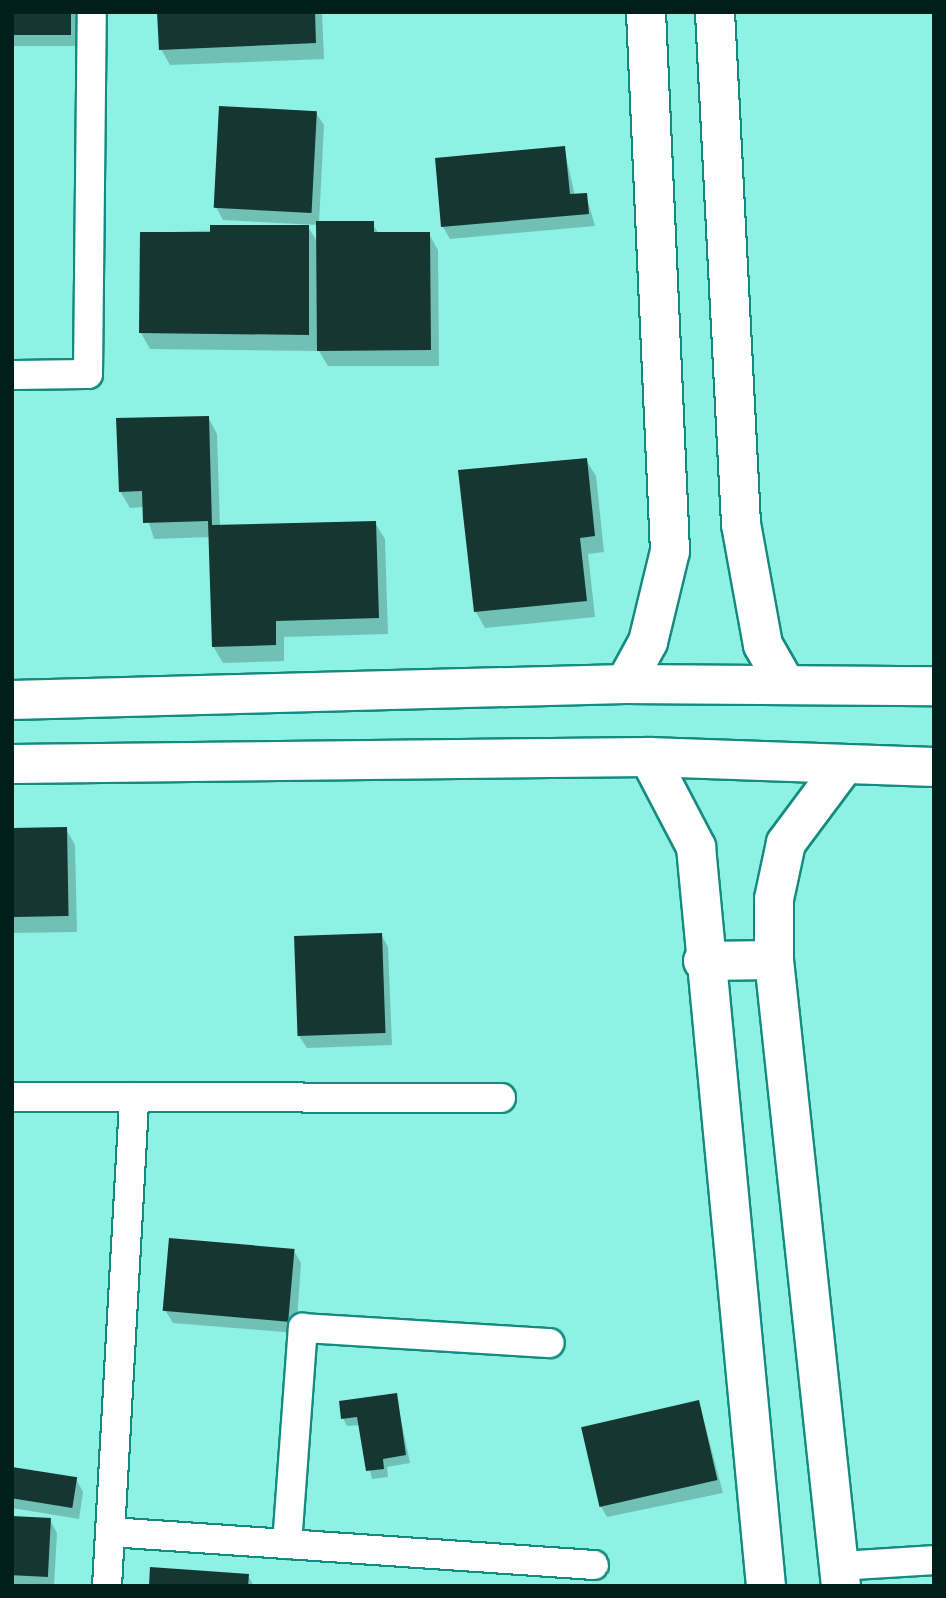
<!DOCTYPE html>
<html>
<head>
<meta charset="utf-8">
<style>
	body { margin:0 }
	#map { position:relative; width:946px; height:1598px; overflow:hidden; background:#8df1e4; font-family:"Asap Condensed",sans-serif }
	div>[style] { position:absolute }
	.shadow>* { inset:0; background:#0003; transform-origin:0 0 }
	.building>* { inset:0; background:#163632; transform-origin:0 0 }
	.roads { filter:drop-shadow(2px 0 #158b7f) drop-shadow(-2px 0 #158b7f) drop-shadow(0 2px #158b7f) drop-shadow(0 -2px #158b7f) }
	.street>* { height:28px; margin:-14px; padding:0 14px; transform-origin:14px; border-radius:14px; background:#fff }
	.secondary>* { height:38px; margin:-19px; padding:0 19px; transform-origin:19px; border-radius:19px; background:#fff }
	span { translate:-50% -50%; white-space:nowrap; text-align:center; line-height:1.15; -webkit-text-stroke:7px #9afff1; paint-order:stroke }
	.frame { position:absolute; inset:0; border:14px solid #001e1b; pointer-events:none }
</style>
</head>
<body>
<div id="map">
	<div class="shadow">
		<div style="left:12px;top:12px;width:65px;height:34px"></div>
		<div style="clip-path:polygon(159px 12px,322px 12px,324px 59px,170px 65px,161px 49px)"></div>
		<div style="clip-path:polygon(316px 113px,324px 125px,319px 223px,372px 223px,379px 234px,429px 234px,438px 250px,439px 366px,328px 366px,319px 351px,150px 349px,141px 333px,142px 233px,308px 227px,318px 243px,317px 225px,223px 220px,216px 207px)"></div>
		<div style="clip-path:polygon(564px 148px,575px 196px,586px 195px,595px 226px,450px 239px,443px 227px)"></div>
		<div style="clip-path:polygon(208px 417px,217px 434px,220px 527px,375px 523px,385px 539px,388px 634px,284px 637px,284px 661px,223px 663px,213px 646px,210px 537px,154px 539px,144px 507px,130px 508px,120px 491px)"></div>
		<div style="clip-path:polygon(586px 460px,596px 476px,604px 552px,588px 554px,595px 617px,485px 628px,476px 612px)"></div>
		<div style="clip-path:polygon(66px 829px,75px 845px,77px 932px,12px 933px,12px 830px)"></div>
		<div style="clip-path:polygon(381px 934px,388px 947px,392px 1045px,307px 1048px,299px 1036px)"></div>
		<div style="clip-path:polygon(294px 1251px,301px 1263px,296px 1333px,173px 1323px,165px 1310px)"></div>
		<div style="clip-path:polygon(396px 1395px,410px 1463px,387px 1467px,388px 1477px,372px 1479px,360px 1425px,347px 1426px,343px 1418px)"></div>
		<div style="clip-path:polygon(699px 1402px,723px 1493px,607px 1517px,600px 1505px)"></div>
		<div style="clip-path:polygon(12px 1469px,76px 1479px,83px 1492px,79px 1519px,12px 1508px)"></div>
		<div style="clip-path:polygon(12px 1518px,50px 1520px,57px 1533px,54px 1586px,12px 1586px)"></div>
		<div style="clip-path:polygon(248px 1576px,254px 1586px,152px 1586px)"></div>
	</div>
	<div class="building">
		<div style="left:12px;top:12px;width:59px;height:23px"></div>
		<div style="clip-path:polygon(157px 12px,315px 12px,316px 43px,159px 50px)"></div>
		<div style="left:219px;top:106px;width:98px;height:102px;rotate:3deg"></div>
		<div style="clip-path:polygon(565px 146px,570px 194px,587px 193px,589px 214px,441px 227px,435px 158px)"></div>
		<div style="clip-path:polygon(316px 221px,374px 221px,374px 232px,430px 232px,431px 350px,317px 351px)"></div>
		<div style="clip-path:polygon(210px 225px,309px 225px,309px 335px,139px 333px,140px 232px,210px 232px)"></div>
		<div style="clip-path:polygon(209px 416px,212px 525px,376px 521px,379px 618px,276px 621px,276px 645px,212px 647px,208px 521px,143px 523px,142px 491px,119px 492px,116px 418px)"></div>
		<div style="clip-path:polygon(587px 458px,595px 536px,580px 538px,587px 601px,474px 612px,458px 470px)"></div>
		<div style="left:67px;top:827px;width:89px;height:55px;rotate:89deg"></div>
		<div style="left:382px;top:933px;width:100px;height:88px;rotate:88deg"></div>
		<div style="left:169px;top:1238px;width:126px;height:73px;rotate:5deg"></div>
		<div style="clip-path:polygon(397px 1393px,406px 1455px,383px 1459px,384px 1469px,366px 1471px,357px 1417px,341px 1419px,339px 1401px)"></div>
		<div style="left:699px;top:1400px;width:82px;height:121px;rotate:77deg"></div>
		<div style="left:12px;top:1467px;width:66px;height:31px;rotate:9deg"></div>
		<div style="left:12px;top:1516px;width:39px;height:59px;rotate:3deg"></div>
		<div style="clip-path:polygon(150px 1567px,249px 1574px,248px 1586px,149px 1586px)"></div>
	</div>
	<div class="roads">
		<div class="street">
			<div style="left:12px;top:375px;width:76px;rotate:-0.8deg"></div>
			<div style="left:88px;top:374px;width:362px;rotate:-89.4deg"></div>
			<div style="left:12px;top:1097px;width:489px;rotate:0.1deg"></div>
			<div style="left:110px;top:1532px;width:485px;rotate:3.9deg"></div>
			<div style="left:287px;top:1544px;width:217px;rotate:-85.8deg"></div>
			<div style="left:303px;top:1328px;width:247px;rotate:3.5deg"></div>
			<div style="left:839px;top:1566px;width:95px;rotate:-3.6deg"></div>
			<div style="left:107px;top:1586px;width:490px;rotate:-86.8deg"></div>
		</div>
		<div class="secondary">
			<div style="left:715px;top:12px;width:513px;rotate:87.09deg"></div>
			<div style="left:741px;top:524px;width:123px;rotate:79.7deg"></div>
			<div style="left:763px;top:645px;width:46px;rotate:60.1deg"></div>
			<div style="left:625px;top:684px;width:48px;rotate:-61.3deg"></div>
			<div style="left:648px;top:642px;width:94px;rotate:-76.4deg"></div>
			<div style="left:670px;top:551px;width:540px;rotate:-92.55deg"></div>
			<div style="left:12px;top:700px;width:613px;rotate:-1.5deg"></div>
			<div style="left:625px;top:684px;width:309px;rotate:0.4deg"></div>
			<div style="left:649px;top:757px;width:102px;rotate:62.4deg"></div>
			<div style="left:696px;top:847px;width:742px;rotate:84.59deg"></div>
			<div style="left:12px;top:764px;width:637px;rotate:-0.63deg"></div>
			<div style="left:649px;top:757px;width:285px;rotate:2deg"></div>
			<div style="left:703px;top:961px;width:71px;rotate:-0.8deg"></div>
			<div style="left:841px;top:1586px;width:630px;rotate:-96.11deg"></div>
			<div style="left:774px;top:960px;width:61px;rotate:-90deg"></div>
			<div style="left:774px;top:899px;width:57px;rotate:-77.9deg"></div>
			<div style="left:786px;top:843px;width:94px;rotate:-53.3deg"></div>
		</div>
	</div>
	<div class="frame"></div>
</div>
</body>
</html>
